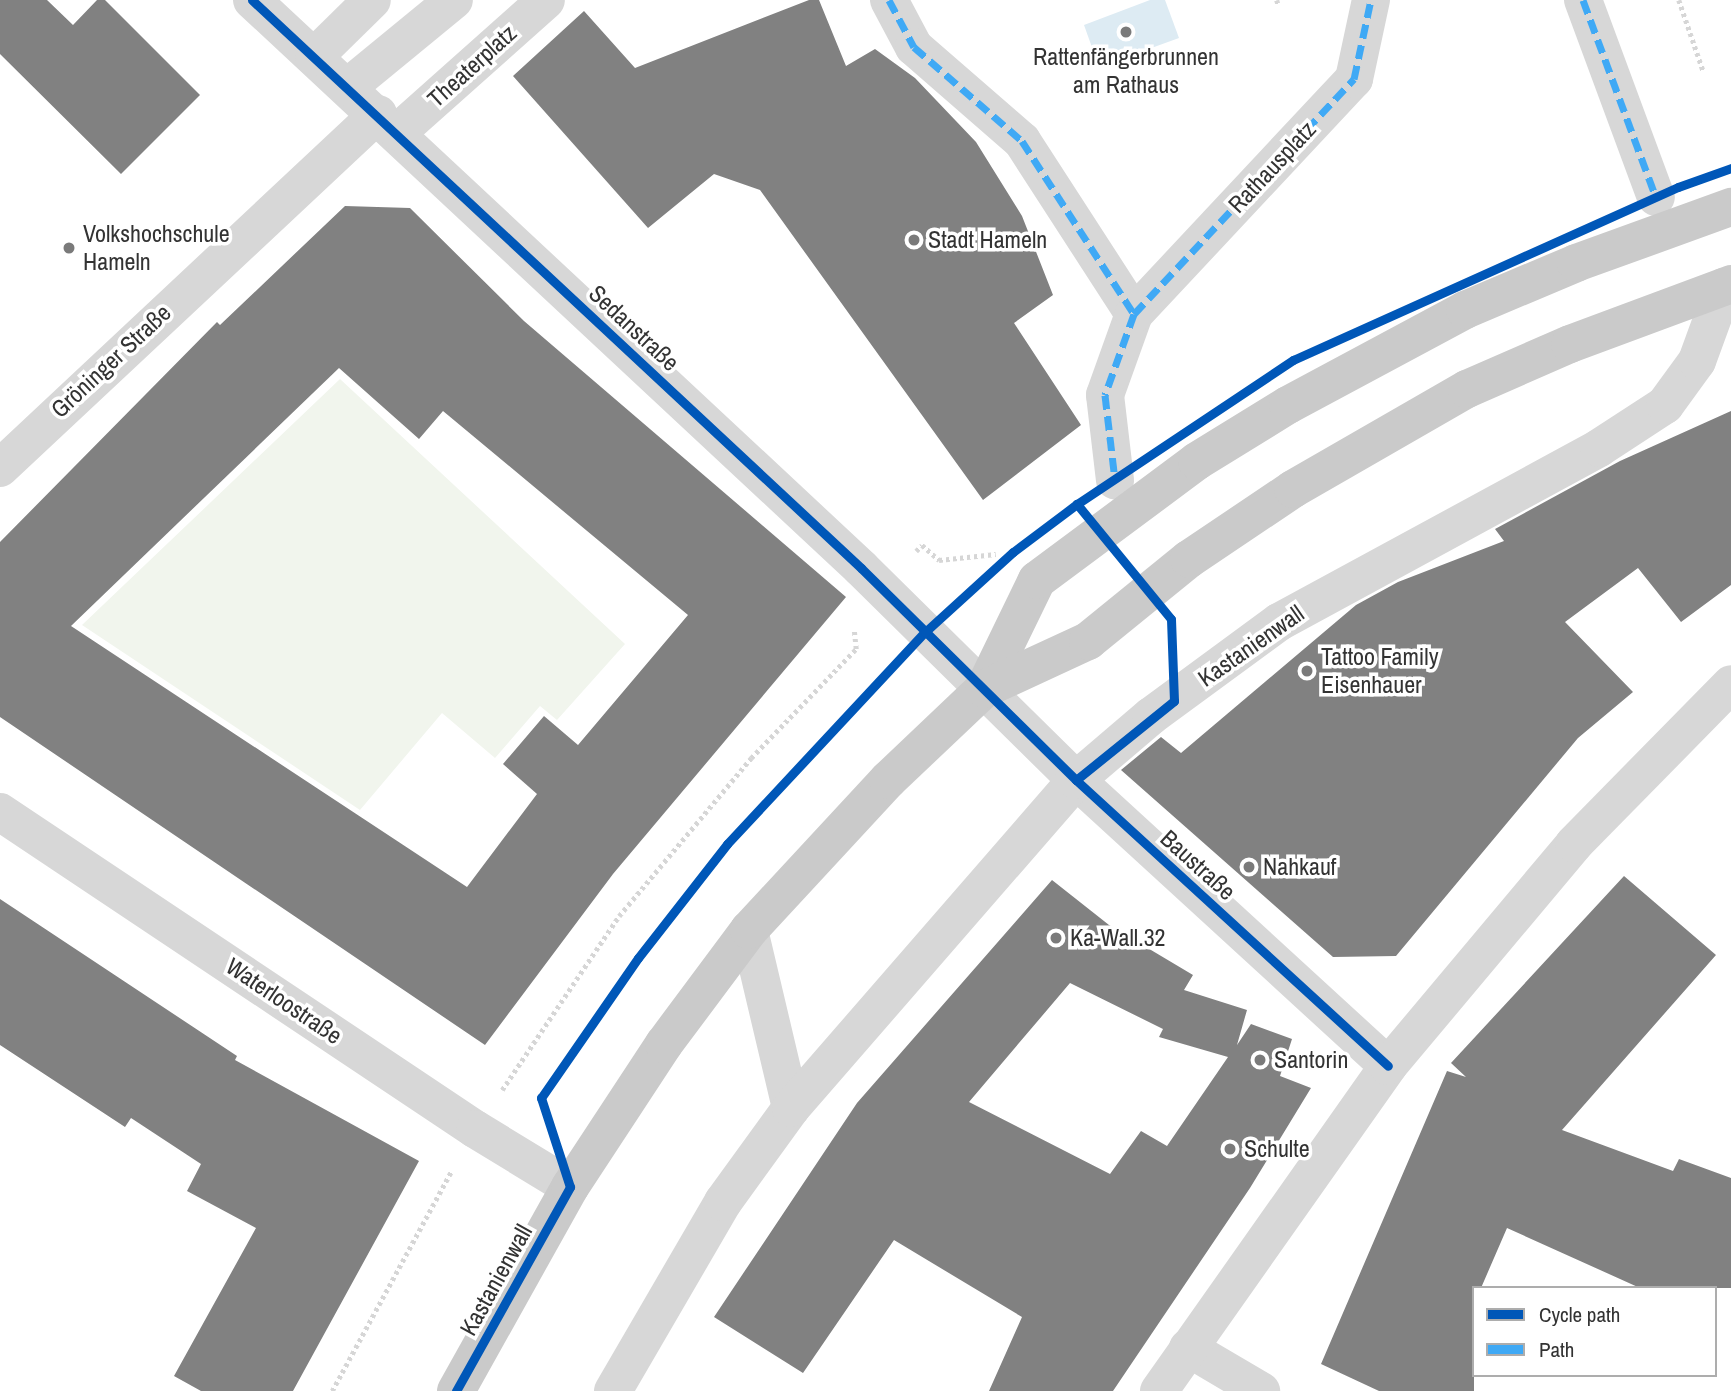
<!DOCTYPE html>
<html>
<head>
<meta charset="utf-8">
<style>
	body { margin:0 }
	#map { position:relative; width:1731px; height:1391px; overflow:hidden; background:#fff; font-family:"Archivo Narrow",sans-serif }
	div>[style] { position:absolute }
	.green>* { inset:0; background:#f1f5ed }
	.water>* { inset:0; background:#ddebf3 }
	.building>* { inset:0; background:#818181 }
	.path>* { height:4.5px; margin-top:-2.25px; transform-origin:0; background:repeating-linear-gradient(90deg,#d6d6d6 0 3.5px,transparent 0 7px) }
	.minor>* { height:38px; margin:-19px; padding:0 19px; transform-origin:19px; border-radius:19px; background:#d7d7d7 }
	.major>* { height:38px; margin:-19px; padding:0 19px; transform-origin:19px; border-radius:19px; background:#cacaca }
	.quiet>* { height:7px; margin-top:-3.5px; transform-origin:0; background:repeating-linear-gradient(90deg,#3fa9f5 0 14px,transparent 0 21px) }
	.cycleway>* { height:9px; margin:-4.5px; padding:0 4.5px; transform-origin:4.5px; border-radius:4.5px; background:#0057b8 }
	.dots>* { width:19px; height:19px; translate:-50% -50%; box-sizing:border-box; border:4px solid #fff; border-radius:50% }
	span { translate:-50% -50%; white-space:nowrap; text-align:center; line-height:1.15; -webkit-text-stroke:7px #fff; paint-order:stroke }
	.poi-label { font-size:24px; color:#333 }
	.left { translate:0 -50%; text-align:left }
	.street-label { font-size:24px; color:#333 }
	.legend { position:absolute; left:1472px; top:1286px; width:245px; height:91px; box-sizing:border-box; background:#fff; border:2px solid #adadad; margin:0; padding:9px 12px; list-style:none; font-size:21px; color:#333 }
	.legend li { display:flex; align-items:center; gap:14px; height:35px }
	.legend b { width:35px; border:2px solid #adadad }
</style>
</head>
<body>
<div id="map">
	<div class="green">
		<div style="clip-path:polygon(340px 379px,625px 644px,557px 720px,540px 706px,495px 758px,442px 713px,360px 810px,82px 625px)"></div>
	</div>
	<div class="water">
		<div style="clip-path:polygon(1150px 0,1165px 0,1179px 38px,1099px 67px,1084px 25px)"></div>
	</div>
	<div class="building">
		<div style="clip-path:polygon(0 0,47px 0,73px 25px,97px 0,105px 0,200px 95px,121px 174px,0 54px)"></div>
		<div style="clip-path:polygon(809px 0,819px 0,846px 66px,875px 49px,915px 78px,976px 142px,1022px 216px,1053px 295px,1014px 323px,1081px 425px,983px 500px,760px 190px,714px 174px,648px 228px,513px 76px,584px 11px,635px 68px)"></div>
		<div style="clip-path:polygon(evenodd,345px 206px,410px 208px,524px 321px,846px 597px,613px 874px,485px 1045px,0 717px,0 542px,217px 322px,220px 325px,345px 206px,339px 368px,419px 439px,443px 411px,688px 615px,578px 745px,544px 716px,503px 764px,537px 794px,467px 887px,71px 626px,339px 368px)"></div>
		<div style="clip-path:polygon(1731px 411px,1731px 585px,1681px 622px,1638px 568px,1565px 622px,1633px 692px,1578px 738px,1396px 956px,1333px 957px,1121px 770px,1161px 737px,1181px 753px,1356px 605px,1398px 582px,1504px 541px,1495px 529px,1620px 461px)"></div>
		<div style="clip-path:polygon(1624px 876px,1716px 955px,1562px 1130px,1673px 1171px,1679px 1159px,1731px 1178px,1731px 1288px,1640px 1288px,1507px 1228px,1481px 1288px,1474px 1288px,1474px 1391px,1379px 1391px,1321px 1364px,1447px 1071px,1466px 1077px,1451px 1063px)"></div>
		<div style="clip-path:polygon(evenodd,1052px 880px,1109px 925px,1193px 975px,1184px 990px,1247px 1010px,1237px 1045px,1251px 1024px,1292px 1039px,1280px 1076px,1311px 1088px,1250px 1188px,1113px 1391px,989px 1391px,1022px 1317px,894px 1240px,803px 1373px,714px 1317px,857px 1103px,1052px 880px,1070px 983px,1163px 1029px,1159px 1037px,1228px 1057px,1167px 1146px,1141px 1131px,1110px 1174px,969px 1102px,1070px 983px)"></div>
		<div style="clip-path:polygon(0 899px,237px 1056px,235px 1060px,419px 1161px,293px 1391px,201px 1391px,174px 1376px,256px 1228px,187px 1191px,201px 1164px,131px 1118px,125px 1127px,0 1045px)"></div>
	</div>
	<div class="path">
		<div style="left:1277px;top:0;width:4px;rotate:76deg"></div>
		<div style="left:1679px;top:0;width:74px;rotate:71.1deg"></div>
		<div style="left:916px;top:551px;width:8px;rotate:-45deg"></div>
		<div style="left:922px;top:545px;width:23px;rotate:41deg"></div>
		<div style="left:939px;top:560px;width:57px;rotate:-6deg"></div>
		<div style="left:502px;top:1090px;width:210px;rotate:-56.1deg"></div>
		<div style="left:619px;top:916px;width:206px;rotate:-50.1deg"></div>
		<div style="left:751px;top:758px;width:151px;rotate:-46.1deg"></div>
		<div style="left:856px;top:649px;width:19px;rotate:-96deg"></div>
		<div style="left:332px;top:1391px;width:249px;rotate:-61.5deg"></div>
	</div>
	<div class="minor">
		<div style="left:252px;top:0;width:833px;rotate:43deg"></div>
		<div style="left:861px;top:568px;width:302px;rotate:44.6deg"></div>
		<div style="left:1076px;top:780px;width:423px;rotate:42.5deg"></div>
		<div style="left:889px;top:0;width:53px;rotate:62deg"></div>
		<div style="left:914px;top:47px;width:143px;rotate:41deg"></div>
		<div style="left:1022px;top:141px;width:206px;rotate:57.1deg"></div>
		<div style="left:1134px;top:314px;width:86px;rotate:109.7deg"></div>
		<div style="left:1105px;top:395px;width:86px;rotate:83.3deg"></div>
		<div style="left:1583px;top:0;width:210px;rotate:69.7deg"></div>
		<div style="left:314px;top:57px;width:81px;rotate:-44.5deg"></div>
		<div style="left:348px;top:87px;width:137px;rotate:-39.4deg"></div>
		<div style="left:398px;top:132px;width:198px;rotate:-41.7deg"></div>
		<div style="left:1134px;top:314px;width:322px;rotate:-46.9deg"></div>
		<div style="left:1354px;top:79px;width:81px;rotate:-77.9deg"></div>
		<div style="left:0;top:468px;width:518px;rotate:-43.12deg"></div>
		<div style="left:0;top:812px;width:571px;rotate:33.72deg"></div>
		<div style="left:475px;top:1129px;width:111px;rotate:31.4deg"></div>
		<div style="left:749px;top:930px;width:183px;rotate:76.7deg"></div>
		<div style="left:1188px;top:1348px;width:85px;rotate:30.5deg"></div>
		<div style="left:613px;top:1391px;width:219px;rotate:-59.8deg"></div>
		<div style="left:723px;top:1202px;width:116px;rotate:-54.1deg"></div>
		<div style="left:791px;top:1108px;width:435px;rotate:-49deg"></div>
		<div style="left:1076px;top:780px;width:99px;rotate:-40.5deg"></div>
		<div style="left:1151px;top:716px;width:159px;rotate:-36.3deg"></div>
		<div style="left:1279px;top:622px;width:364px;rotate:-28.5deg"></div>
		<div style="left:1599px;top:448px;width:79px;rotate:-33.1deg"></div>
		<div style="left:1665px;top:405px;width:54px;rotate:-54deg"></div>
		<div style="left:1697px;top:361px;width:79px;rotate:-70deg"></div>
		<div style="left:1159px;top:1391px;width:398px;rotate:-54.8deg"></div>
		<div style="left:1388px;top:1066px;width:290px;rotate:-50deg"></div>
		<div style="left:1574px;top:844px;width:224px;rotate:-45.5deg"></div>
	</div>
	<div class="major">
		<div style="left:984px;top:689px;width:121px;rotate:-64.1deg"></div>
		<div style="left:1037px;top:580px;width:199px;rotate:-36.6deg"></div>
		<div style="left:1197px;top:461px;width:107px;rotate:-31.6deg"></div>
		<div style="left:1288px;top:405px;width:201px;rotate:-28.2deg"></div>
		<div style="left:1465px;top:310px;width:121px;rotate:-22.9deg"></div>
		<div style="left:1576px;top:263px;width:165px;rotate:-19.9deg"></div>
		<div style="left:456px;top:1391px;width:234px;rotate:-60.8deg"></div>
		<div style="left:570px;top:1187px;width:171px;rotate:-56.7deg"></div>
		<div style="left:664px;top:1044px;width:142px;rotate:-53.3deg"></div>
		<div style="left:749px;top:930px;width:205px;rotate:-47.2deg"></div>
		<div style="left:888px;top:780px;width:132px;rotate:-43.5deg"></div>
		<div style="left:984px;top:689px;width:115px;rotate:-24.8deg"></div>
		<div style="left:1088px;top:641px;width:130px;rotate:-39.1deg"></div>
		<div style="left:1189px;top:559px;width:125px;rotate:-33.9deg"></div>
		<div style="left:1293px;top:489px;width:201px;rotate:-29.9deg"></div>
		<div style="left:1467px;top:389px;width:112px;rotate:-23.6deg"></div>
		<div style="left:1570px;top:344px;width:172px;rotate:-20.4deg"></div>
	</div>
	<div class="quiet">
		<div style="left:889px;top:0;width:53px;rotate:62deg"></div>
		<div style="left:914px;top:47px;width:143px;rotate:41deg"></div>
		<div style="left:1022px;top:141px;width:206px;rotate:57.1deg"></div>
		<div style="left:1134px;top:314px;width:86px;rotate:109.7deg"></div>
		<div style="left:1105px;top:395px;width:86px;rotate:83.3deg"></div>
		<div style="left:1583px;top:0;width:210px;rotate:69.7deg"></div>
		<div style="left:1134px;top:314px;width:322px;rotate:-46.9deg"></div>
		<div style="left:1354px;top:79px;width:81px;rotate:-77.9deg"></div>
	</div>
	<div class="cycleway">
		<div style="left:252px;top:0;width:833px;rotate:43deg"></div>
		<div style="left:861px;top:568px;width:302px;rotate:44.6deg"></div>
		<div style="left:1076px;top:780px;width:423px;rotate:42.5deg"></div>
		<div style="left:1076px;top:780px;width:126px;rotate:-38.9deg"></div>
		<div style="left:1174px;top:701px;width:82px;rotate:-92.1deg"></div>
		<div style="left:1171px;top:619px;width:149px;rotate:-129.3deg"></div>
		<div style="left:456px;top:1391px;width:234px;rotate:-60.8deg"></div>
		<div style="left:570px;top:1187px;width:94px;rotate:-108deg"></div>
		<div style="left:541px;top:1098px;width:170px;rotate:-55.3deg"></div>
		<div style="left:638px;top:958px;width:145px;rotate:-52deg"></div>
		<div style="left:727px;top:844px;width:290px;rotate:-47deg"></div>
		<div style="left:925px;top:632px;width:119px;rotate:-42.3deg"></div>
		<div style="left:1013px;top:552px;width:80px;rotate:-36.9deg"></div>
		<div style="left:1077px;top:504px;width:260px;rotate:-33.7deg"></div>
		<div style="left:1293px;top:360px;width:422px;rotate:-24.2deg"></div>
		<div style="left:1678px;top:187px;width:56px;rotate:-19.7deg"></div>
	</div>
	<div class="dots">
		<div style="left:1126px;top:32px;background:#7a7a7a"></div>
		<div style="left:914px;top:240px;background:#7a7a7a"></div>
		<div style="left:69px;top:248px;background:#7a7a7a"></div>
		<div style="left:1307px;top:671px;background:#7a7a7a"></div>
		<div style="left:1249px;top:867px;background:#7a7a7a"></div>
		<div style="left:1056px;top:938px;background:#7a7a7a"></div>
		<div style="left:1260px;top:1060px;background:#7a7a7a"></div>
		<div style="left:1230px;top:1149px;background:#7a7a7a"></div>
	</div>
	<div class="poi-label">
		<span style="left:1126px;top:71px">Rattenfängerbrunnen<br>am Rathaus</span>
		<span class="left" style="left:83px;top:248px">Volkshochschule<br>Hameln</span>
		<span class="left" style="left:928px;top:240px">Stadt Hameln</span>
		<span class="left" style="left:1321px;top:671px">Tattoo Family<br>Eisenhauer</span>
		<span class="left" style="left:1263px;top:867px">Nahkauf</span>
		<span class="left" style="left:1070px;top:938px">Ka-Wall.32</span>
		<span class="left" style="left:1274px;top:1060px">Santorin</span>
		<span class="left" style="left:1244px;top:1149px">Schulte</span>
	</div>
	<div class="street-label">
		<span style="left:472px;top:66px;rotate:-42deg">Theaterplatz</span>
		<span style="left:1272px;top:167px;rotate:-47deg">Rathausplatz</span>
		<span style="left:634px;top:328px;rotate:43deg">Sedanstraße</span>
		<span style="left:111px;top:361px;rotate:-43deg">Gröninger Straße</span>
		<span style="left:1251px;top:646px;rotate:-35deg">Kastanienwall</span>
		<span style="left:1198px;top:865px;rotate:42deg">Baustraße</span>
		<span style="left:284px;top:1001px;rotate:34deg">Waterloostraße</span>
		<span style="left:496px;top:1280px;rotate:-61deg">Kastanienwall</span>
	</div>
	<ul class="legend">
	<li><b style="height:9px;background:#0057b8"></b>Cycle path</li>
	<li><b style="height:9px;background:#3fa9f5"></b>Path</li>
	</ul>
</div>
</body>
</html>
